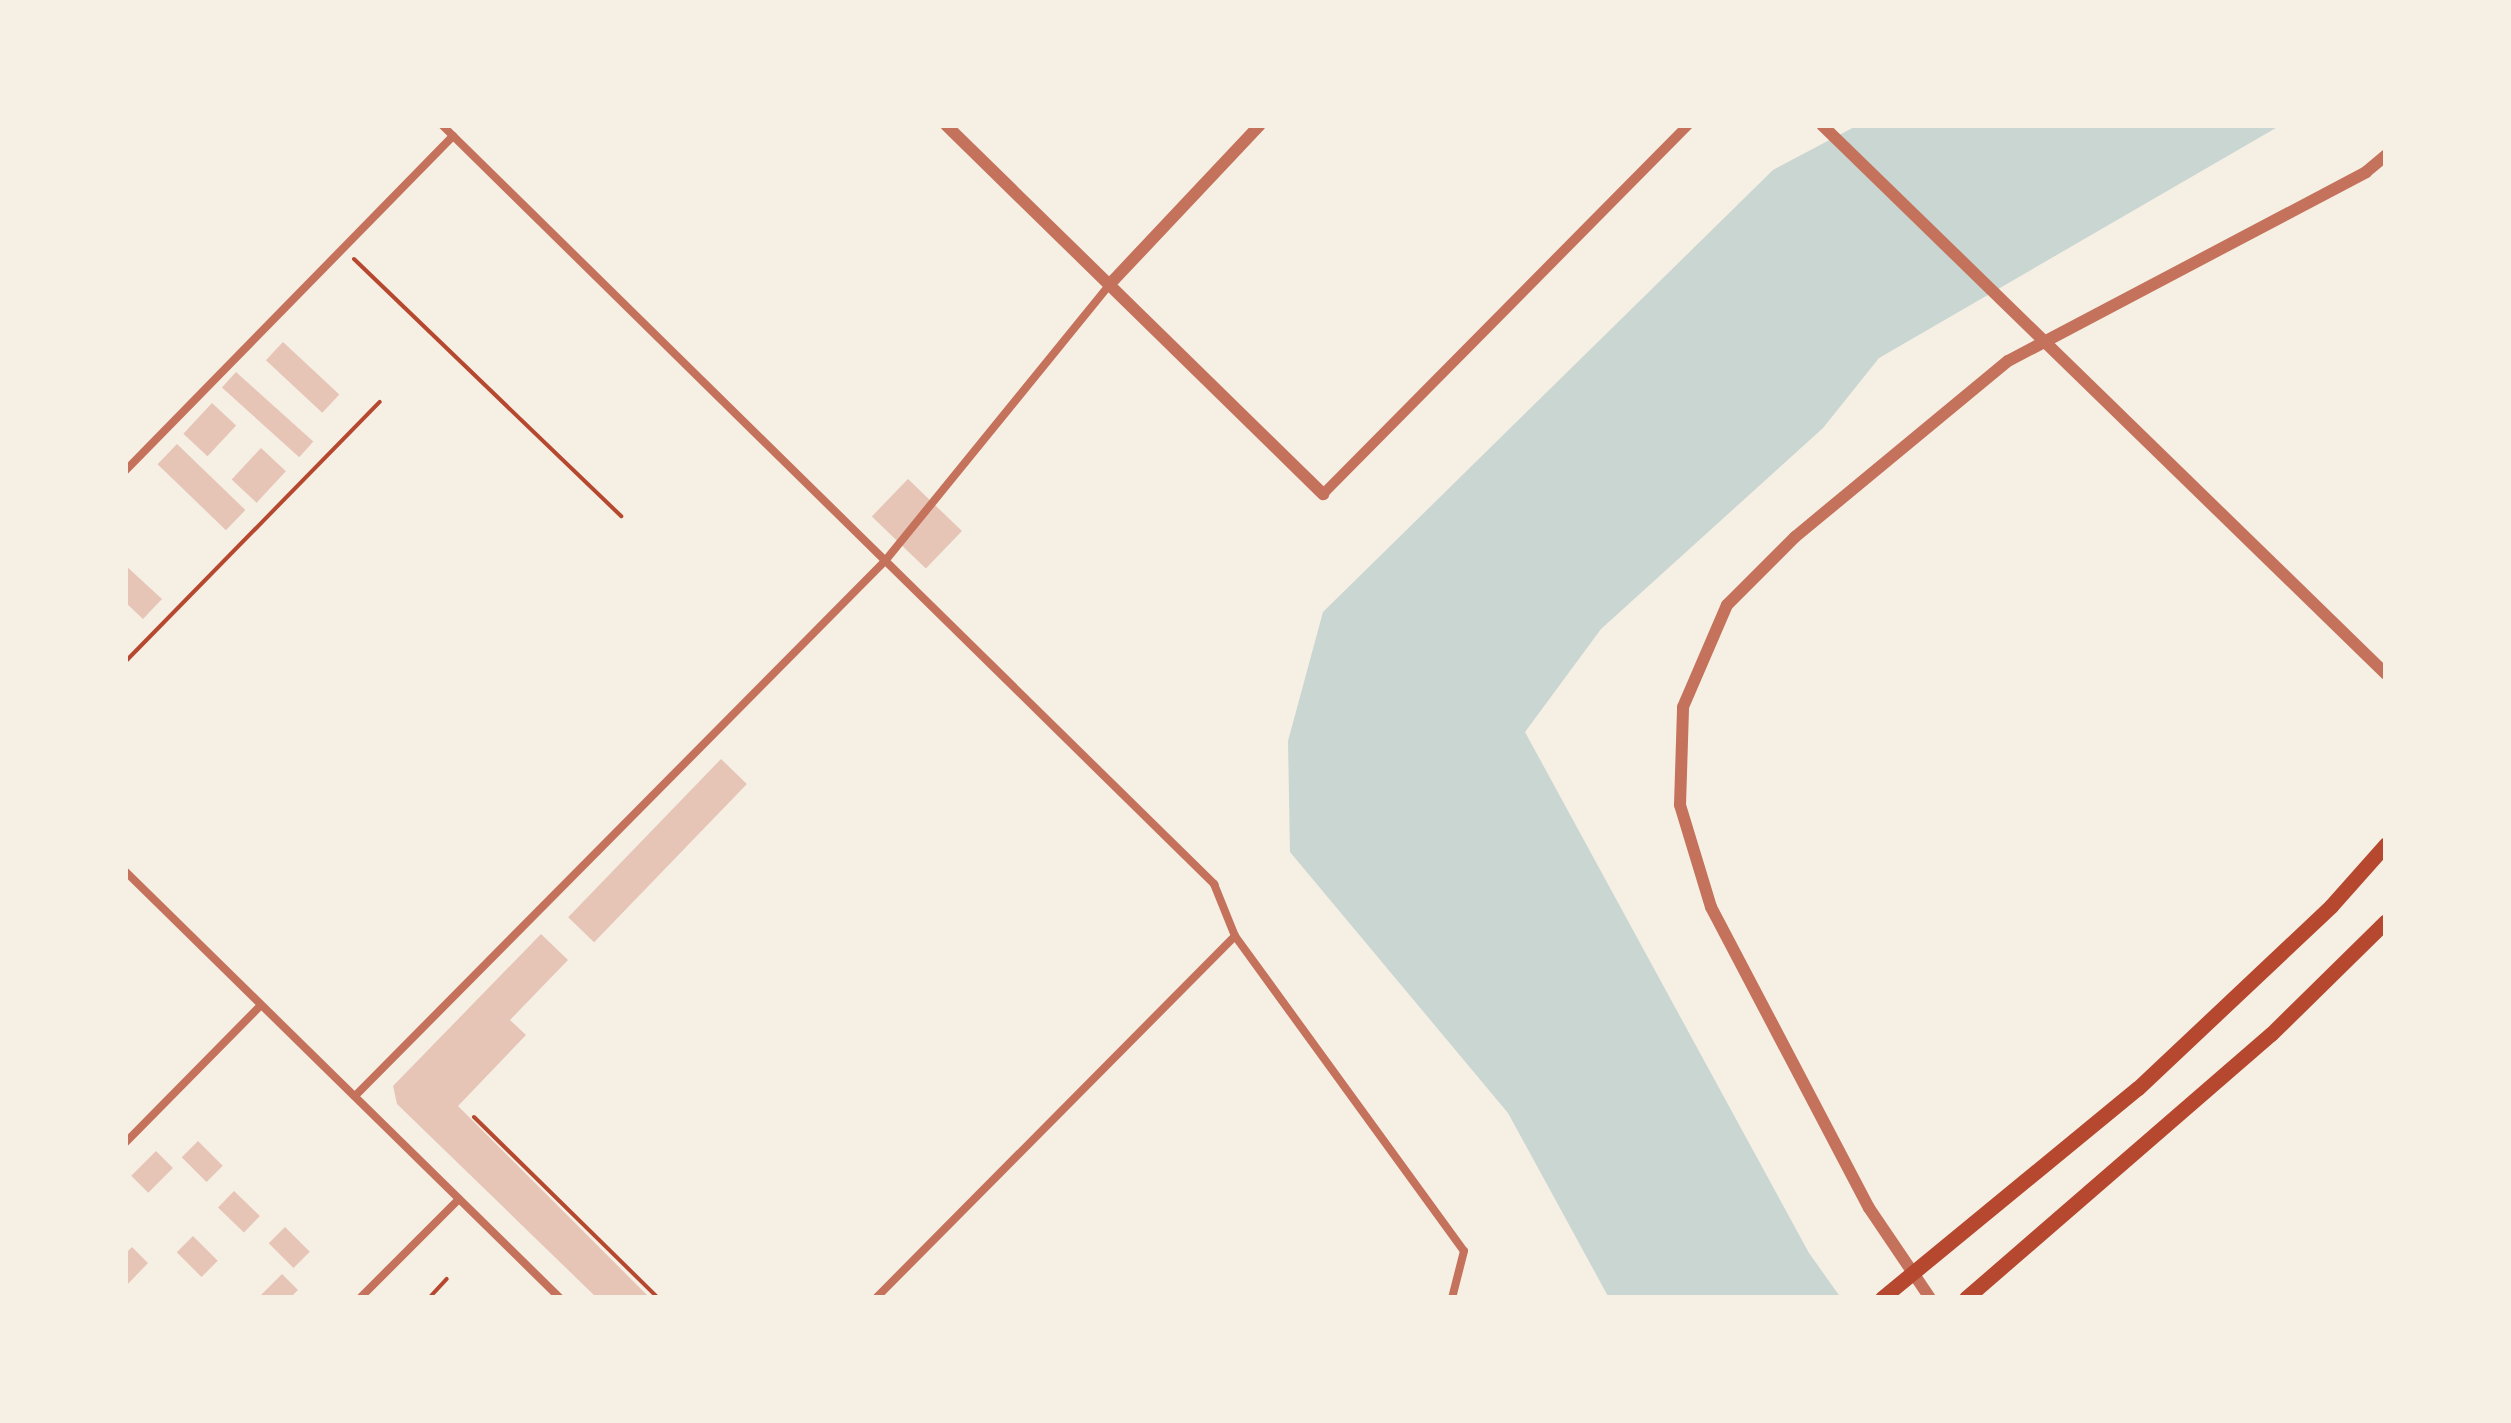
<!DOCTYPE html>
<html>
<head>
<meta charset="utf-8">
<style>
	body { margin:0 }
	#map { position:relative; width:2511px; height:1423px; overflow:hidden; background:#f6efe4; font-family:Figtree,sans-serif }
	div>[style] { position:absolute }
	.water>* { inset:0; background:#c9d6d2 }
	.building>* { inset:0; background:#e6c5b7; transform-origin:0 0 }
	.path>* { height:4px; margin:-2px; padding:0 2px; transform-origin:2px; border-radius:2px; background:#b5482f }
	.pedestrian>* { height:8px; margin:-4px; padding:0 4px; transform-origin:4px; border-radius:4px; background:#c5725c }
	.minor>* { height:10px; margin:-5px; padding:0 5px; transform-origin:5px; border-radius:5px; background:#c5725c }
	.tertiary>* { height:12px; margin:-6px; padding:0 6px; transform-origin:6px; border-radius:6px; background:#c5725c }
	.secondary>* { height:15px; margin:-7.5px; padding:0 7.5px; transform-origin:7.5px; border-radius:7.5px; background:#b5482f }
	span { translate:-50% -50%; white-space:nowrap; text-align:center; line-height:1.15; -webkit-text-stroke:9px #f6efe4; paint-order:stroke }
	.frame { position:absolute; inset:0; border:128px solid #f6efe4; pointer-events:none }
</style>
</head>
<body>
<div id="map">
	<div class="water">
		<div style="clip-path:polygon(1858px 125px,2281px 125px,1879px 358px,1823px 428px,1601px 629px,1525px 732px,1809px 1253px,1841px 1298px,1609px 1298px,1508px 1113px,1290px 852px,1288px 741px,1323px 612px,1773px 170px)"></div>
	</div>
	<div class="building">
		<div style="left:283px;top:342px;width:77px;height:25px;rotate:43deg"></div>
		<div style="left:236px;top:372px;width:104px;height:21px;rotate:42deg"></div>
		<div style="left:212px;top:403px;width:33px;height:42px;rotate:43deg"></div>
		<div style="left:177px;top:444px;width:95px;height:28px;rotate:44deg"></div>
		<div style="left:261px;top:448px;width:34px;height:43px;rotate:43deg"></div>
		<div style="left:908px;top:479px;width:75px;height:52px;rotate:44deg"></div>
		<div style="clip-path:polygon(125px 565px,162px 599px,143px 619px,125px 602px)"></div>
		<div style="left:721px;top:759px;width:36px;height:220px;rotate:44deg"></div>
		<div style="clip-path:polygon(541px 934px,568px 960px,510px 1020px,526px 1035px,458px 1106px,650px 1298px,597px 1298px,397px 1104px,393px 1086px)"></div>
		<div style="left:198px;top:1141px;width:35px;height:23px;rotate:45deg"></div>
		<div style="left:156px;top:1151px;width:24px;height:35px;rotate:45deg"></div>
		<div style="left:234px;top:1191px;width:36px;height:23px;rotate:44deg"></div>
		<div style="left:285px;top:1227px;width:35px;height:23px;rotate:45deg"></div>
		<div style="left:193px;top:1236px;width:35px;height:23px;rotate:45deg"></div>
		<div style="clip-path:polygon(132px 1247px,148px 1263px,125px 1287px,125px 1254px)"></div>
		<div style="clip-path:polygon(282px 1274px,298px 1290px,290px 1298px,258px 1298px)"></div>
	</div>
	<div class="path">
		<div style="left:354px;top:259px;width:371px;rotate:43.9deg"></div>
		<div style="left:125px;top:662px;width:364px;rotate:-45.6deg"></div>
		<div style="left:474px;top:1117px;width:258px;rotate:44.5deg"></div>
		<div style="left:429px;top:1298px;width:26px;rotate:-47deg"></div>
	</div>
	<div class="pedestrian">
		<div style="left:442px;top:125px;width:1083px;rotate:44.51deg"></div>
		<div style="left:1214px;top:884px;width:56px;rotate:68deg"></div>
		<div style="left:1235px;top:936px;width:389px;rotate:54deg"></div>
		<div style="left:1464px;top:1251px;width:49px;rotate:104.3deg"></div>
		<div style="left:125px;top:471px;width:469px;rotate:-45.6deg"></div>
		<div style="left:125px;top:871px;width:610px;rotate:44.47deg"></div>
		<div style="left:355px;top:1096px;width:753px;rotate:-45.27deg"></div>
		<div style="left:885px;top:561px;width:355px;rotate:-50.9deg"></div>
		<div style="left:125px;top:1143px;width:192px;rotate:-45.4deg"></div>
		<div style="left:360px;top:1298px;width:140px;rotate:-45deg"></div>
		<div style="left:876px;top:1298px;width:510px;rotate:-45.24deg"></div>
	</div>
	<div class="minor">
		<div style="left:1323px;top:494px;width:519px;rotate:-45.31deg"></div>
	</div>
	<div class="tertiary">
		<div style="left:946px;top:125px;width:528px;rotate:44.39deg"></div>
		<div style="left:1822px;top:125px;width:787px;rotate:44.23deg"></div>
		<div style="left:1109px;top:285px;width:220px;rotate:-46.7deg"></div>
		<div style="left:1930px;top:1298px;width:109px;rotate:-124.1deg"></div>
		<div style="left:1869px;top:1208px;width:340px;rotate:-117.7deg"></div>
		<div style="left:1711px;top:907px;width:107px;rotate:-106.9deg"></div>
		<div style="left:1680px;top:805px;width:98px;rotate:-88.2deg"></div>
		<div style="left:1683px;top:707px;width:111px;rotate:-66.7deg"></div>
		<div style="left:1727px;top:605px;width:96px;rotate:-45deg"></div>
		<div style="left:1795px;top:537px;width:276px;rotate:-39.6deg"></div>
		<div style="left:2008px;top:361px;width:405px;rotate:-27.8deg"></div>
		<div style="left:2366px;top:172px;width:26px;rotate:-40deg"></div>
	</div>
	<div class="secondary">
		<div style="left:1882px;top:1298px;width:331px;rotate:-39.4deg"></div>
		<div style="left:2138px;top:1088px;width:265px;rotate:-43.3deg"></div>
		<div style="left:2331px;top:906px;width:83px;rotate:-48.4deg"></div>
		<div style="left:1966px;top:1298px;width:403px;rotate:-40.9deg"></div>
		<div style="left:2271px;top:1034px;width:161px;rotate:-44.5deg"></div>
	</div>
	<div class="frame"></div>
</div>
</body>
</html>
